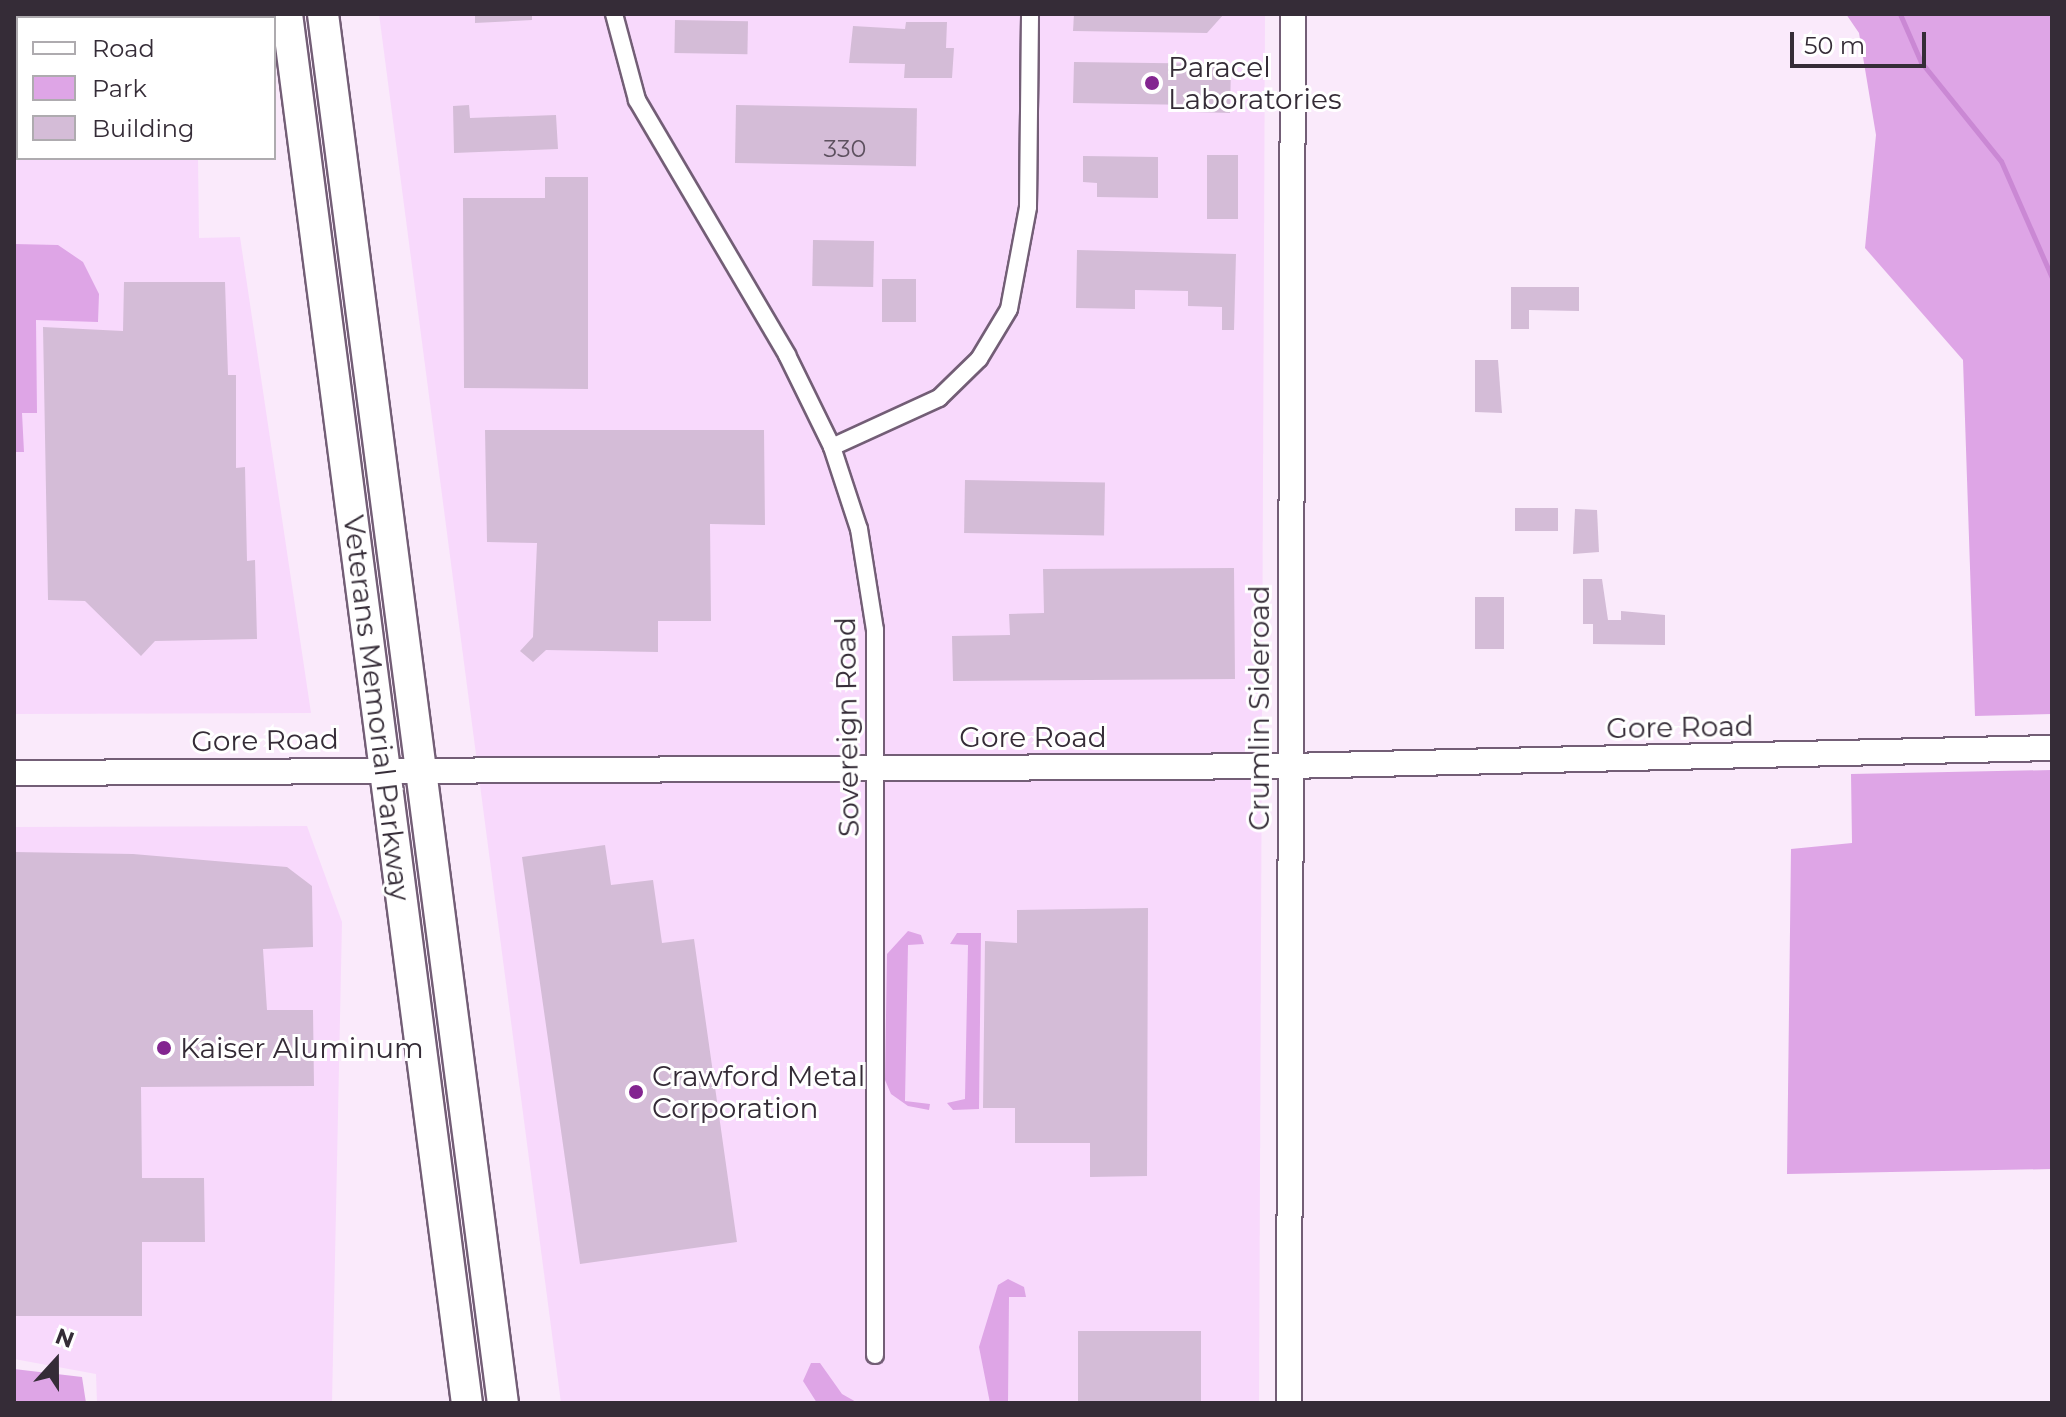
<!DOCTYPE html>
<html>
<head>
<meta charset="utf-8">
<style>
	body { margin:0 }
	#map { position:relative; width:2066px; height:1417px; overflow:hidden; background:#faeafb; font-family:Montserrat,sans-serif }
	div>[style] { position:absolute }
	.built>* { inset:0; background:#f8d9fc }
	.green>* { inset:0; background:#dea5e6 }
	.stream>* { height:5px; margin:-2.5px; padding:0 2.5px; transform-origin:2.5px; border-radius:2.5px; background:#ca88d4 }
	.building>* { inset:0; background:#d4bcd7; transform-origin:0 0 }
	.roads { filter:drop-shadow(2px 0 #735e76) drop-shadow(-2px 0 #735e76) drop-shadow(0 2px #735e76) drop-shadow(0 -2px #735e76) }
	.street>* { height:16px; margin:-8px; padding:0 8px; transform-origin:8px; border-radius:8px; background:#fff }
	.secondary>* { height:24px; margin:-12px; padding:0 12px; transform-origin:12px; border-radius:12px; background:#fff }
	.highway>* { height:30px; margin:-15px; padding:0 15px; transform-origin:15px; border-radius:15px; background:#fff }
	.dots>* { width:22px; height:22px; translate:-50% -50%; box-sizing:border-box; border:4px solid #fff; border-radius:50% }
	span { translate:-50% -50%; white-space:nowrap; text-align:center; line-height:1.15; -webkit-text-stroke:6px #fff; paint-order:stroke }
	.number-label { font-size:24px; color:#5d505f }
	.number-label span { -webkit-text-stroke-width:0 }
	.poi-label { font-size:28px; color:#352c37 }
	.left { translate:0 -50%; text-align:left }
	.street-label { font-size:28px; color:#352c37 }
	.frame { position:absolute; inset:0; border:16px solid #352c37; pointer-events:none }
	.legend { position:absolute; left:16px; top:16px; width:260px; height:144px; box-sizing:border-box; background:#fff; border:2px solid #aeabaf; margin:0; padding:10px 14px; list-style:none; font-size:24px; color:#352c37 }
	.legend li { display:flex; align-items:center; gap:16px; height:40px }
	.legend b { width:40px; border:2px solid #aeabaf }
	.north { position:absolute; left:16px; top:1321px; width:80px; height:80px; -webkit-text-stroke:6px #fff; paint-order:stroke; rotate:21deg; font-size:22px; font-weight:700; line-height:32px; text-align:center; color:#352c37 }
	.north::after { content:''; display:block; margin:auto; width:28px; height:36px; background:#352c37; clip-path:polygon(50% 0,100% 100%,50% 72%,0 100%) }
	.scale { position:absolute; left:1790px; top:32px; width:136px; height:36px; box-sizing:border-box; border:4px solid #352c37; border-top:0; padding-left:10px; font-size:24px; line-height:28px; white-space:nowrap; color:#352c37; -webkit-text-stroke:6px #fff; paint-order:stroke }
</style>
</head>
<body>
<div id="map">
	<div class="built">
		<div style="clip-path:polygon(14px 14px,198px 14px,18px 18px,18px 158px,198px 158px,199px 238px,240px 237px,311px 713px,14px 714px)"></div>
		<div style="clip-path:polygon(379px 14px,1265px 14px,1259px 1403px,561px 1403px)"></div>
		<div style="clip-path:polygon(307px 826px,342px 922px,332px 1403px,97px 1403px,96px 1374px,14px 1359px,14px 827px)"></div>
	</div>
	<div class="green">
		<div style="clip-path:polygon(1846px 14px,2052px 14px,2052px 714px,1975px 716px,1963px 360px,1865px 248px,1876px 135px,1859px 33px)"></div>
		<div style="clip-path:polygon(14px 244px,58px 245px,83px 262px,99px 294px,98px 322px,36px 320px,37px 413px,22px 413px,24px 452px,14px 452px)"></div>
		<div style="clip-path:polygon(2052px 770px,2052px 1169px,1787px 1174px,1791px 849px,1852px 843px,1851px 774px)"></div>
		<div style="clip-path:polygon(908px 931px,921px 935px,924px 944px,908px 945px,905px 1101px,930px 1104px,929px 1110px,908px 1106px,891px 1094px,885px 1080px,887px 954px)"></div>
		<div style="clip-path:polygon(957px 933px,981px 933px,979px 1109px,953px 1110px,947px 1103px,965px 1099px,968px 945px,950px 944px)"></div>
		<div style="clip-path:polygon(1008px 1279px,1024px 1287px,1026px 1297px,1009px 1297px,1008px 1403px,990px 1403px,979px 1347px,998px 1285px)"></div>
		<div style="clip-path:polygon(811px 1363px,820px 1363px,842px 1394px,858px 1403px,817px 1403px,803px 1381px)"></div>
		<div style="clip-path:polygon(14px 1369px,82px 1377px,86px 1403px,14px 1403px)"></div>
	</div>
	<div class="stream">
		<div style="left:1900px;top:14px;width:52px;rotate:66.4deg"></div>
		<div style="left:1921px;top:62px;width:127px;rotate:51.1deg"></div>
		<div style="left:2001px;top:161px;width:128px;rotate:66.4deg"></div>
	</div>
	<div class="building">
		<div style="clip-path:polygon(475px 14px,532px 14px,532px 20px,475px 23px)"></div>
		<div style="clip-path:polygon(1074px 14px,1224px 14px,1207px 33px,1073px 31px)"></div>
		<div style="left:675px;top:20px;width:73px;height:33px;rotate:1deg"></div>
		<div style="clip-path:polygon(906px 22px,947px 22px,946px 48px,954px 48px,952px 78px,904px 78px,905px 64px,849px 63px,853px 26px,905px 29px)"></div>
		<div style="clip-path:polygon(14px 26px,18px 26px,14px 134px)"></div>
		<div style="clip-path:polygon(1074px 62px,1231px 64px,1230px 113px,1193px 112px,1193px 105px,1073px 103px)"></div>
		<div style="clip-path:polygon(469px 105px,470px 118px,556px 115px,558px 149px,454px 153px,453px 106px)"></div>
		<div style="left:736px;top:105px;width:181px;height:58px;rotate:1deg"></div>
		<div style="left:1207px;top:155px;width:31px;height:64px"></div>
		<div style="clip-path:polygon(1083px 156px,1158px 157px,1158px 198px,1097px 197px,1097px 183px,1083px 182px)"></div>
		<div style="clip-path:polygon(545px 177px,588px 177px,588px 389px,464px 388px,463px 198px,545px 198px)"></div>
		<div style="left:813px;top:240px;width:61px;height:46px;rotate:1deg"></div>
		<div style="clip-path:polygon(1077px 250px,1236px 254px,1234px 330px,1222px 330px,1222px 307px,1188px 306px,1188px 291px,1135px 290px,1135px 309px,1076px 308px)"></div>
		<div style="left:882px;top:279px;width:34px;height:43px"></div>
		<div style="clip-path:polygon(124px 282px,225px 282px,228px 375px,236px 375px,236px 468px,245px 467px,247px 561px,255px 560px,257px 639px,155px 641px,141px 656px,85px 601px,48px 600px,43px 327px,123px 331px)"></div>
		<div style="clip-path:polygon(1511px 287px,1579px 287px,1579px 311px,1529px 310px,1529px 329px,1511px 329px)"></div>
		<div style="clip-path:polygon(1475px 360px,1498px 360px,1502px 413px,1475px 412px)"></div>
		<div style="clip-path:polygon(485px 430px,764px 430px,765px 525px,710px 524px,711px 621px,658px 621px,658px 652px,546px 650px,533px 662px,520px 651px,533px 637px,537px 543px,487px 542px)"></div>
		<div style="left:965px;top:480px;width:140px;height:53px;rotate:1deg"></div>
		<div style="left:1558px;top:508px;width:23px;height:43px;rotate:90deg"></div>
		<div style="clip-path:polygon(1575px 509px,1597px 510px,1599px 552px,1573px 554px)"></div>
		<div style="clip-path:polygon(1234px 568px,1235px 679px,953px 681px,952px 636px,1010px 635px,1009px 614px,1044px 613px,1043px 569px)"></div>
		<div style="clip-path:polygon(1583px 579px,1602px 579px,1608px 620px,1621px 620px,1621px 611px,1665px 615px,1665px 645px,1593px 644px,1593px 624px,1583px 624px)"></div>
		<div style="left:1475px;top:597px;width:29px;height:52px"></div>
		<div style="clip-path:polygon(605px 845px,611px 885px,653px 880px,662px 943px,694px 939px,737px 1242px,580px 1264px,522px 857px)"></div>
		<div style="clip-path:polygon(14px 852px,133px 854px,287px 867px,312px 886px,313px 947px,263px 949px,267px 1010px,313px 1010px,314px 1086px,141px 1087px,142px 1178px,204px 1178px,205px 1242px,142px 1242px,142px 1316px,14px 1316px)"></div>
		<div style="clip-path:polygon(1148px 908px,1147px 1176px,1090px 1177px,1090px 1143px,1015px 1143px,1015px 1108px,983px 1108px,985px 941px,1017px 943px,1017px 910px)"></div>
		<div style="left:1078px;top:1331px;width:123px;height:72px"></div>
	</div>
	<div class="roads">
		<div class="street">
			<div style="left:614px;top:14px;width:89px;rotate:75deg"></div>
			<div style="left:637px;top:100px;width:296px;rotate:59.5deg"></div>
			<div style="left:787px;top:355px;width:102px;rotate:63.9deg"></div>
			<div style="left:832px;top:447px;width:86px;rotate:71.8deg"></div>
			<div style="left:859px;top:529px;width:102px;rotate:81deg"></div>
			<div style="left:875px;top:630px;width:725px;rotate:90deg"></div>
			<div style="left:832px;top:447px;width:118px;rotate:-24.6deg"></div>
			<div style="left:939px;top:398px;width:56px;rotate:-44.3deg"></div>
			<div style="left:979px;top:359px;width:58px;rotate:-59deg"></div>
			<div style="left:1009px;top:309px;width:104px;rotate:-79.4deg"></div>
			<div style="left:1028px;top:207px;width:193px;rotate:-89.4deg"></div>
		</div>
		<div class="secondary">
			<div style="left:14px;top:773px;width:1274px;rotate:-0.31deg"></div>
			<div style="left:1288px;top:766px;width:764px;rotate:-1.35deg"></div>
			<div style="left:1289px;top:1403px;width:1389px;rotate:-89.84deg"></div>
		</div>
		<div class="highway">
			<div style="left:287px;top:14px;width:1401px;rotate:82.62deg"></div>
			<div style="left:323px;top:14px;width:1401px;rotate:82.62deg"></div>
		</div>
	</div>
	<div class="dots">
		<div style="left:1152px;top:83px;background:#832590"></div>
		<div style="left:164px;top:1048px;background:#832590"></div>
		<div style="left:636px;top:1092px;background:#832590"></div>
	</div>
	<div class="number-label">
		<span style="left:845px;top:149px">330</span>
	</div>
	<div class="poi-label">
		<span class="left" style="left:1168px;top:83px">Paracel<br>Laboratories</span>
		<span class="left" style="left:180px;top:1048px">Kaiser Aluminum</span>
		<span class="left" style="left:652px;top:1092px">Crawford Metal<br>Corporation</span>
	</div>
	<div class="street-label">
		<span style="left:377px;top:708px;rotate:83deg">Veterans Memorial Parkway</span>
		<span style="left:1259px;top:708px;rotate:-90deg">Crumlin Sideroad</span>
		<span style="left:847px;top:727px;rotate:-91deg">Sovereign Road</span>
		<span style="left:1680px;top:727px;rotate:-1deg">Gore Road</span>
		<span style="left:1033px;top:737px">Gore Road</span>
		<span style="left:265px;top:740px;rotate:-1deg">Gore Road</span>
	</div>
	<div class="frame"></div>
	<ul class="legend">
	<li><b style="height:10px;background:#fff"></b>Road</li>
	<li><b style="height:22px;background:#dea5e6"></b>Park</li>
	<li><b style="height:22px;background:#d4bcd7"></b>Building</li>
	</ul>
	<div class="north">N</div>
	<div class="scale">50 m</div>
</div>
</body>
</html>
